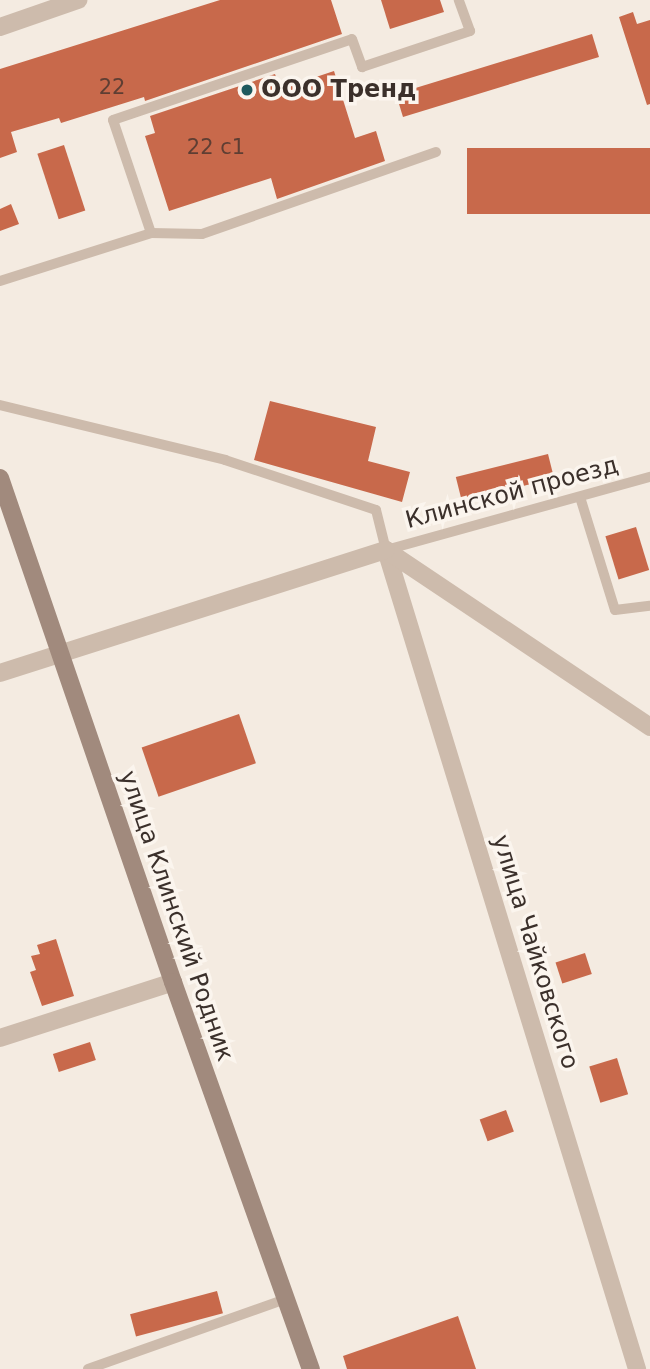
<!DOCTYPE html>
<html>
<head>
<meta charset="utf-8">
<style>
	body { margin:0 }
	#map { position:relative; width:650px; height:1369px; overflow:hidden; background:#f4ebe1; font-family:"DejaVu Sans",sans-serif }
	div>[style] { position:absolute }
	.building>* { inset:0; background:#c8694b; transform-origin:0 0 }
	.service>* { height:10px; margin:-5px; padding:0 5px; transform-origin:5px; border-radius:5px; background:#cdbbac }
	.minor>* { height:18px; margin:-9px; padding:0 9px; transform-origin:9px; border-radius:9px; background:#cdbbac }
	.secondary>* { height:18px; margin:-9px; padding:0 9px; transform-origin:9px; border-radius:9px; background:#a18a7d }
	.dots>* { width:19px; height:19px; translate:-50% -50%; box-sizing:border-box; border:4px solid #fbf5ee; border-radius:50% }
	span { translate:-50% -50%; white-space:nowrap; text-align:center; line-height:1.15; -webkit-text-stroke:7px #fbf5ee; paint-order:stroke }
	.number-label { font-size:21px; color:#5e3e33 }
	.number-label span { -webkit-text-stroke-width:0 }
	.poi-label { font-size:24px; color:#3b302b; font-weight:700 }
	.left { translate:0 -50%; text-align:left }
	.street-label { font-size:24px; color:#3b302b }
</style>
</head>
<body>
<div id="map">
	<div class="building">
		<div style="clip-path:polygon(220px 0,331px 0,342px 34px,145px 101px,144px 97px,61px 123px,59px 118px,11px 132px,17px 152px,0 158px,0 69px)"></div>
		<div style="clip-path:polygon(381px 0,440px 0,444px 12px,390px 29px)"></div>
		<div style="clip-path:polygon(633px 12px,637px 24px,650px 20px,650px 104px,647px 105px,619px 17px)"></div>
		<div style="left:592px;top:34px;width:24px;height:205px;rotate:73deg"></div>
		<div style="clip-path:polygon(334px 71px,355px 138px,376px 131px,385px 161px,277px 199px,271px 178px,169px 211px,145px 136px,155px 133px,150px 116px,275px 74px,280px 89px)"></div>
		<div style="left:64px;top:145px;width:69px;height:28px;rotate:72deg"></div>
		<div style="left:650px;top:148px;width:66px;height:183px;rotate:90deg"></div>
		<div style="clip-path:polygon(11px 204px,19px 224px,0 231px,0 209px)"></div>
		<div style="clip-path:polygon(270px 401px,376px 427px,368px 461px,410px 472px,402px 502px,254px 460px)"></div>
		<div style="left:548px;top:454px;width:25px;height:95px;rotate:76deg"></div>
		<div style="left:636px;top:527px;width:45px;height:32px;rotate:73deg"></div>
		<div style="left:239px;top:714px;width:52px;height:103px;rotate:71deg"></div>
		<div style="clip-path:polygon(56px 939px,74px 996px,42px 1006px,30px 972px,36px 970px,31px 956px,40px 954px,37px 945px)"></div>
		<div style="left:585px;top:953px;width:22px;height:31px;rotate:72deg"></div>
		<div style="left:90px;top:1042px;width:19px;height:39px;rotate:72deg"></div>
		<div style="left:617px;top:1058px;width:38px;height:29px;rotate:73deg"></div>
		<div style="left:506px;top:1110px;width:23px;height:28px;rotate:70deg"></div>
		<div style="left:217px;top:1291px;width:23px;height:90px;rotate:75deg"></div>
		<div style="clip-path:polygon(458px 1316px,476px 1369px,347px 1369px,343px 1356px)"></div>
	</div>
	<div class="service">
		<div style="left:151px;top:233px;width:51px;rotate:1.1deg"></div>
		<div style="left:202px;top:234px;width:248px;rotate:-19.3deg"></div>
		<div style="left:0;top:281px;width:158px;rotate:-17.6deg"></div>
		<div style="left:151px;top:233px;width:119px;rotate:-108.6deg"></div>
		<div style="left:113px;top:120px;width:252px;rotate:-18.7deg"></div>
		<div style="left:352px;top:39px;width:30px;rotate:70deg"></div>
		<div style="left:362px;top:67px;width:114px;rotate:-18.4deg"></div>
		<div style="left:470px;top:31px;width:33px;rotate:-110deg"></div>
		<div style="left:0;top:405px;width:232px;rotate:13.7deg"></div>
		<div style="left:225px;top:460px;width:159px;rotate:18.3deg"></div>
		<div style="left:376px;top:510px;width:41px;rotate:76deg"></div>
		<div style="left:386px;top:550px;width:274px;rotate:-15.5deg"></div>
		<div style="left:580px;top:497px;width:118px;rotate:72.8deg"></div>
		<div style="left:615px;top:610px;width:35px;rotate:-7deg"></div>
		<div style="left:88px;top:1369px;width:210px;rotate:-19.5deg"></div>
	</div>
	<div class="minor">
		<div style="left:0;top:27px;width:83px;rotate:-19.1deg"></div>
		<div style="left:386px;top:550px;width:857px;rotate:72.96deg"></div>
		<div style="left:386px;top:550px;width:318px;rotate:33.8deg"></div>
		<div style="left:0;top:673px;width:405px;rotate:-17.7deg"></div>
		<div style="left:0;top:1038px;width:182px;rotate:-17.9deg"></div>
	</div>
	<div class="secondary">
		<div style="left:0;top:478px;width:533px;rotate:71.06deg"></div>
		<div style="left:173px;top:982px;width:411px;rotate:70.4deg"></div>
	</div>
	<div class="dots">
		<div style="left:247px;top:90px;background:#1f5a5e"></div>
	</div>
	<div class="number-label">
		<span style="left:112px;top:87px">22</span>
		<span style="left:216px;top:147px">22 с1</span>
	</div>
	<div class="poi-label">
		<span class="left" style="left:261px;top:90px">ООО Тренд</span>
	</div>
	<div class="street-label">
		<span style="left:512px;top:493px;rotate:-15deg">Клинской проезд</span>
		<span style="left:176px;top:916px;rotate:71deg">улица Клинский Родник</span>
		<span style="left:535px;top:952px;rotate:73deg">улица Чайковского</span>
	</div>
</div>
</body>
</html>
